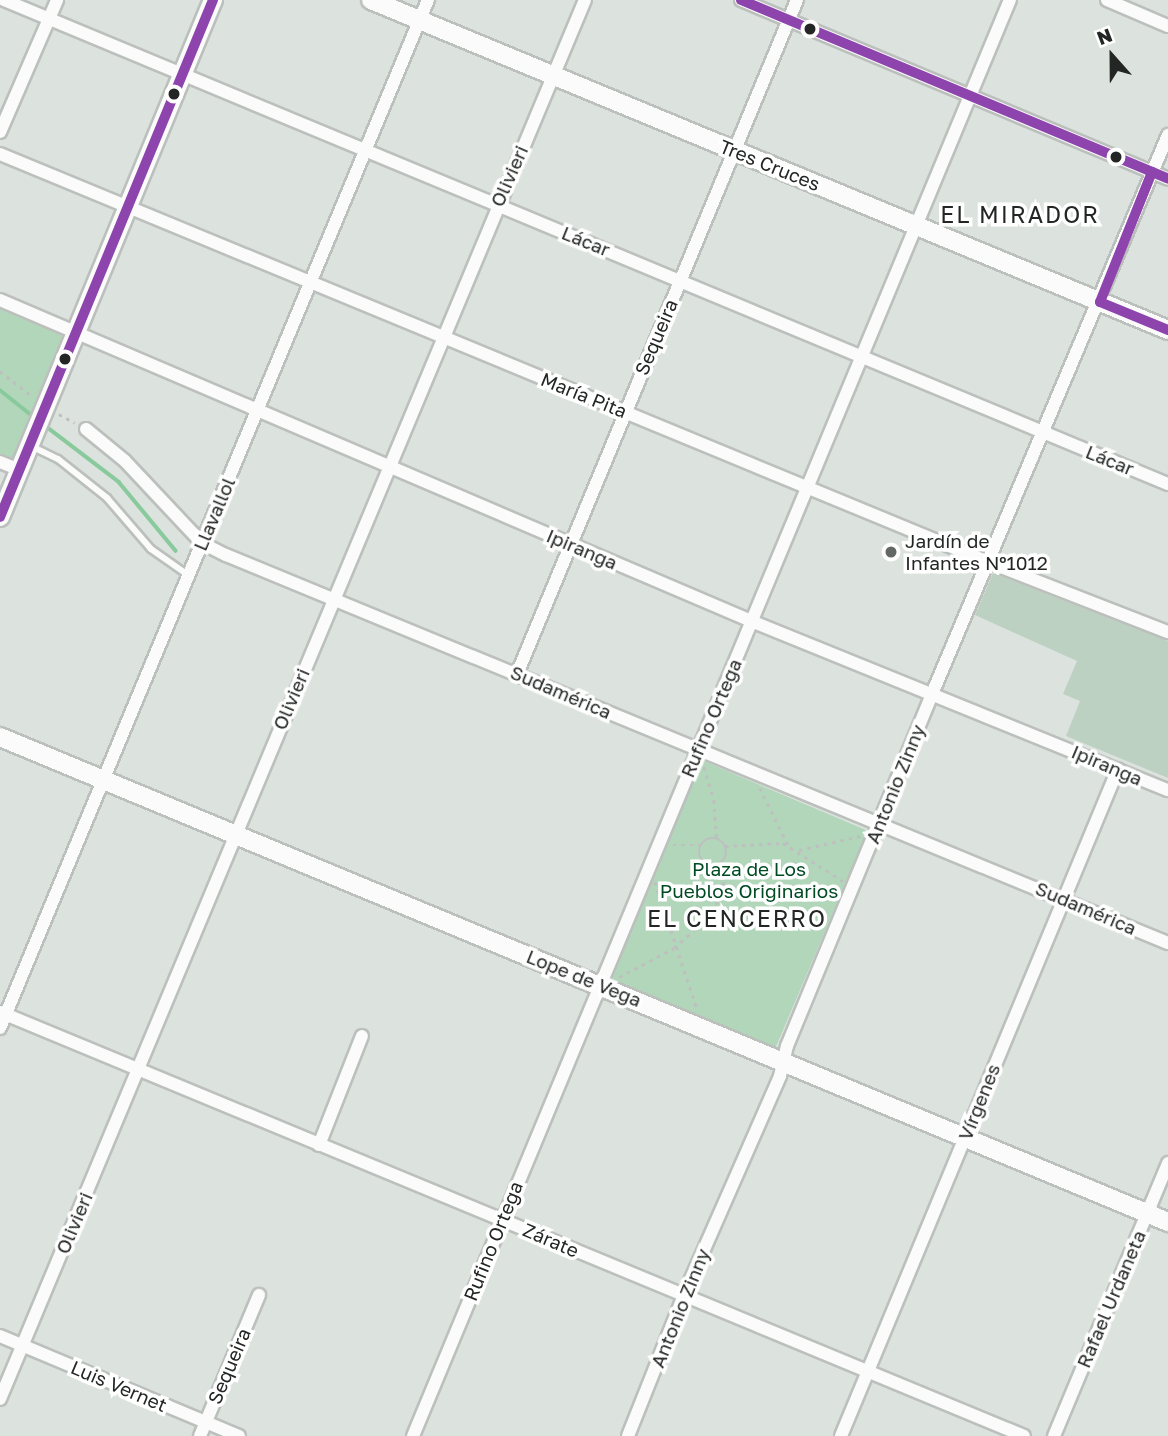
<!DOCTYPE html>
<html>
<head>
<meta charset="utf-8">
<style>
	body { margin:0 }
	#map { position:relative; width:1168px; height:1436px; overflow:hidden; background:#dce2dd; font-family:"Golos Text",sans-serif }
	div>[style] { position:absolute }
	.green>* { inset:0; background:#b1d6ba; transform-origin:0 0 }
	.stream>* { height:3.5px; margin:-1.75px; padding:0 1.75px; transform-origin:1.75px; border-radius:1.75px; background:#89ca9d }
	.building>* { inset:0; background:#bdd1c3 }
	.path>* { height:2.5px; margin-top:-1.25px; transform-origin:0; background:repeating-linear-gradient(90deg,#bec0bf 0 3.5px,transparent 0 8.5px) }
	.path>.ring { margin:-1.25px; padding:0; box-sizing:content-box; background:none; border:2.5px solid #bec0bf; border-radius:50% }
	.roads { filter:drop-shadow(2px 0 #bcc0bd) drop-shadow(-2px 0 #bcc0bd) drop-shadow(0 2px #bcc0bd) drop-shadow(0 -2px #bcc0bd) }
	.lane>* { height:6px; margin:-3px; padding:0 3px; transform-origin:3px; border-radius:3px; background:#fafbfa }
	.street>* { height:12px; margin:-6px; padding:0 6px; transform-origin:6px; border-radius:6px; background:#fafbfa }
	.secondary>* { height:18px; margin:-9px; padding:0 9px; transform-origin:9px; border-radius:9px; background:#fafbfa }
	.bus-1>* { height:10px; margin:-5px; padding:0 5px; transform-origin:5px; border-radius:5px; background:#8e44ad }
	.dots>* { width:19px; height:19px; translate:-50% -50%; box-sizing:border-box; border:4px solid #fff; border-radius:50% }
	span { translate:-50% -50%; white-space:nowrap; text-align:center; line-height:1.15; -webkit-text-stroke:7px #fff; paint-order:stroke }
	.street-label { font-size:19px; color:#232624 }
	.poi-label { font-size:19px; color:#232624 }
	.left { translate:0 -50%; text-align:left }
	.park-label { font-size:19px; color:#004a22 }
	.quarter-label { font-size:23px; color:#232624; letter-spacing:2px }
	.north { position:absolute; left:1077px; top:21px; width:70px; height:70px; -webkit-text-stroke:5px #fff; paint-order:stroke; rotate:339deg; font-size:19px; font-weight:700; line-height:28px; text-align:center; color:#232624 }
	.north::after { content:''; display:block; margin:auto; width:24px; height:32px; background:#232624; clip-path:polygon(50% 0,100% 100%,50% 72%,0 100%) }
</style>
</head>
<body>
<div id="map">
	<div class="green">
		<div style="clip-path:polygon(0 300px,76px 334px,20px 470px,0 462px)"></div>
		<div style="left:701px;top:760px;width:181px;height:239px;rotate:23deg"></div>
	</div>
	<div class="stream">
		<div style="left:0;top:390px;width:43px;rotate:38.5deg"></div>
		<div style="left:43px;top:424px;width:96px;rotate:37.3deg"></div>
		<div style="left:119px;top:482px;width:89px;rotate:50.4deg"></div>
	</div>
	<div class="building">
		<div style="clip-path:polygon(993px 573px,1168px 641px,1168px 778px,1066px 736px,1080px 701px,1063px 694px,1077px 661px,975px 615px)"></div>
	</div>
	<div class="path">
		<div style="left:0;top:371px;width:42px;rotate:38.2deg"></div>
		<div style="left:59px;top:414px;width:18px;rotate:29deg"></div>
		<div style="left:704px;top:767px;width:34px;rotate:73deg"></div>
		<div style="left:714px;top:800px;width:39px;rotate:86deg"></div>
		<div style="left:760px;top:788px;width:64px;rotate:63.8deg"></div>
		<div class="ring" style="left:699px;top:838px;width:25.5px;height:25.5px"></div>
		<div style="left:673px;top:845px;width:28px"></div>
		<div style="left:725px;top:846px;width:58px;rotate:-3deg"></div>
		<div style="left:783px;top:843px;width:71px;rotate:32.3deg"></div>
		<div style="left:799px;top:850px;width:63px;rotate:-12.9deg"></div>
		<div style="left:655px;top:882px;width:136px;rotate:71.6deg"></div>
		<div style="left:619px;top:977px;width:62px;rotate:-27.8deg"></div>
		<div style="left:674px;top:948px;width:52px;rotate:-41.9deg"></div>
		<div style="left:713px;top:913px;width:30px;rotate:-70deg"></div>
		<div style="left:723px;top:885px;width:22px;rotate:-95deg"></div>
	</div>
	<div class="roads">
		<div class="lane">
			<div style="left:31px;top:446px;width:30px;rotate:26deg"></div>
			<div style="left:58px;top:459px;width:63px;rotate:38.5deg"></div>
			<div style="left:107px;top:498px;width:67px;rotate:49.2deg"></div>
			<div style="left:151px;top:549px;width:45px;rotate:35.1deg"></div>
		</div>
		<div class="street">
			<div style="left:4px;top:0;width:1261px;rotate:22.58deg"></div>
			<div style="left:741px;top:0;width:463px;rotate:22.7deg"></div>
			<div style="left:1107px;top:0;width:66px;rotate:23.1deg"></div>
			<div style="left:0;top:132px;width:144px;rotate:-66.6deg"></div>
			<div style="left:0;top:154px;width:1069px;rotate:22.44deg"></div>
			<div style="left:988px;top:562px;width:193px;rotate:21.3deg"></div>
			<div style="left:0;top:300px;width:817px;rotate:23.14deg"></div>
			<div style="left:751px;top:621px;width:450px;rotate:22.1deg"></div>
			<div style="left:86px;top:429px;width:50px;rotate:39.4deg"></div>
			<div style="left:125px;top:461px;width:112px;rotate:46.8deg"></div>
			<div style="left:202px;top:543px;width:27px;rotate:27deg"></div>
			<div style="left:226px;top:555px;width:1019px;rotate:22.39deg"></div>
			<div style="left:0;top:462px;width:22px;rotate:22deg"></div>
			<div style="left:517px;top:674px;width:730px;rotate:-67.44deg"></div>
			<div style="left:0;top:1012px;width:1108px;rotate:22.49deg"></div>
			<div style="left:0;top:1028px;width:1114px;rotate:-67.4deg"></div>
			<div style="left:319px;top:1145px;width:117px;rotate:-68.5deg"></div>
			<div style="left:0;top:1336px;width:259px;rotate:22.7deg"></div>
			<div style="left:0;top:1399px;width:1516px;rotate:-67.31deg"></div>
			<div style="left:200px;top:1436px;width:153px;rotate:-67.3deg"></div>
			<div style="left:413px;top:1436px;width:1555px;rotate:-67.43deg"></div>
			<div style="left:628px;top:1436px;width:152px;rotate:-68.3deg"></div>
			<div style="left:684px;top:1295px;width:239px;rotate:-66.3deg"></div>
			<div style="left:780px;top:1076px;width:31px;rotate:-77deg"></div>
			<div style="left:787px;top:1046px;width:381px;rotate:-67.6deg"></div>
			<div style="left:932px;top:694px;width:607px;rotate:-67.11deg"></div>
			<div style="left:841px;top:1436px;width:722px;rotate:-67.45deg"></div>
			<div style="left:1054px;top:1436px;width:296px;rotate:-67.3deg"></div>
		</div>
		<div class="secondary">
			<div style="left:371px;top:0;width:863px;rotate:22.49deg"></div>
			<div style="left:0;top:517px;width:559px;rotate:-67.61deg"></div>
			<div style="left:0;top:737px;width:1265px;rotate:22.55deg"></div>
		</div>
	</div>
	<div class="bus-1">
		<div style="left:741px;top:0;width:463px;rotate:22.7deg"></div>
		<div style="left:1152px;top:172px;width:140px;rotate:111.8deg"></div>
		<div style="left:1100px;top:302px;width:74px;rotate:22.4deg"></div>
		<div style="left:0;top:517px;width:559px;rotate:-67.61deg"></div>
	</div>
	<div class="dots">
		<div style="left:810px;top:29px;background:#232624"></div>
		<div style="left:174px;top:94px;background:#232624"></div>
		<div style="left:1116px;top:157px;background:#232624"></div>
		<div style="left:65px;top:359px;background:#232624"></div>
		<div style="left:891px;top:552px;background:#646865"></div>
	</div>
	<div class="street-label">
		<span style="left:770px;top:165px;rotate:22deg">Tres Cruces</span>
		<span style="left:509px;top:176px;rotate:-66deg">Olivieri</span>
		<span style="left:586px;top:241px;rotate:22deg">Lácar</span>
		<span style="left:656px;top:337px;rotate:-67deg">Sequeira</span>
		<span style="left:584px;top:395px;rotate:22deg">María Pita</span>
		<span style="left:1110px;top:460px;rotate:22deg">Lácar</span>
		<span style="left:214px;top:514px;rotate:-67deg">Llavallol</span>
		<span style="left:582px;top:549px;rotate:23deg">Ipiranga</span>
		<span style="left:561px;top:692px;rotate:23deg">Sudamérica</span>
		<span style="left:291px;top:699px;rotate:-67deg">Olivieri</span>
		<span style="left:711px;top:718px;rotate:-67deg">Rufino Ortega</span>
		<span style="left:1107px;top:765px;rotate:23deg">Ipiranga</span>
		<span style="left:895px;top:784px;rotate:-68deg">Antonio Zinny</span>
		<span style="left:1086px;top:908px;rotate:23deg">Sudamérica</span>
		<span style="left:584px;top:978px;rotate:22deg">Lope de Vega</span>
		<span style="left:979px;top:1102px;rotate:-68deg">Vírgenes</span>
		<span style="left:74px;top:1223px;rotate:-67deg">Olivieri</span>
		<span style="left:551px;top:1240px;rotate:23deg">Zárate</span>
		<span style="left:493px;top:1241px;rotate:-68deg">Rufino Ortega</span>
		<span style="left:1111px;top:1299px;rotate:-67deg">Rafael Urdaneta</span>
		<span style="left:680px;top:1308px;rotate:-68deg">Antonio Zinny</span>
		<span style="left:229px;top:1366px;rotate:-67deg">Sequeira</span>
		<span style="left:119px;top:1386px;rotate:23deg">Luis Vernet</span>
	</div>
	<div class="poi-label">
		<span class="left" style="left:905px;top:552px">Jardín de<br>Infantes Nº1012</span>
	</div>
	<div class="park-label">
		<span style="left:749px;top:880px">Plaza de Los<br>Pueblos Originarios</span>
	</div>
	<div class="quarter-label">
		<span style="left:1020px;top:214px">EL MIRADOR</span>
		<span style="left:737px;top:918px">EL CENCERRO</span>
	</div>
	<div class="north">N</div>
</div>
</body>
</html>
